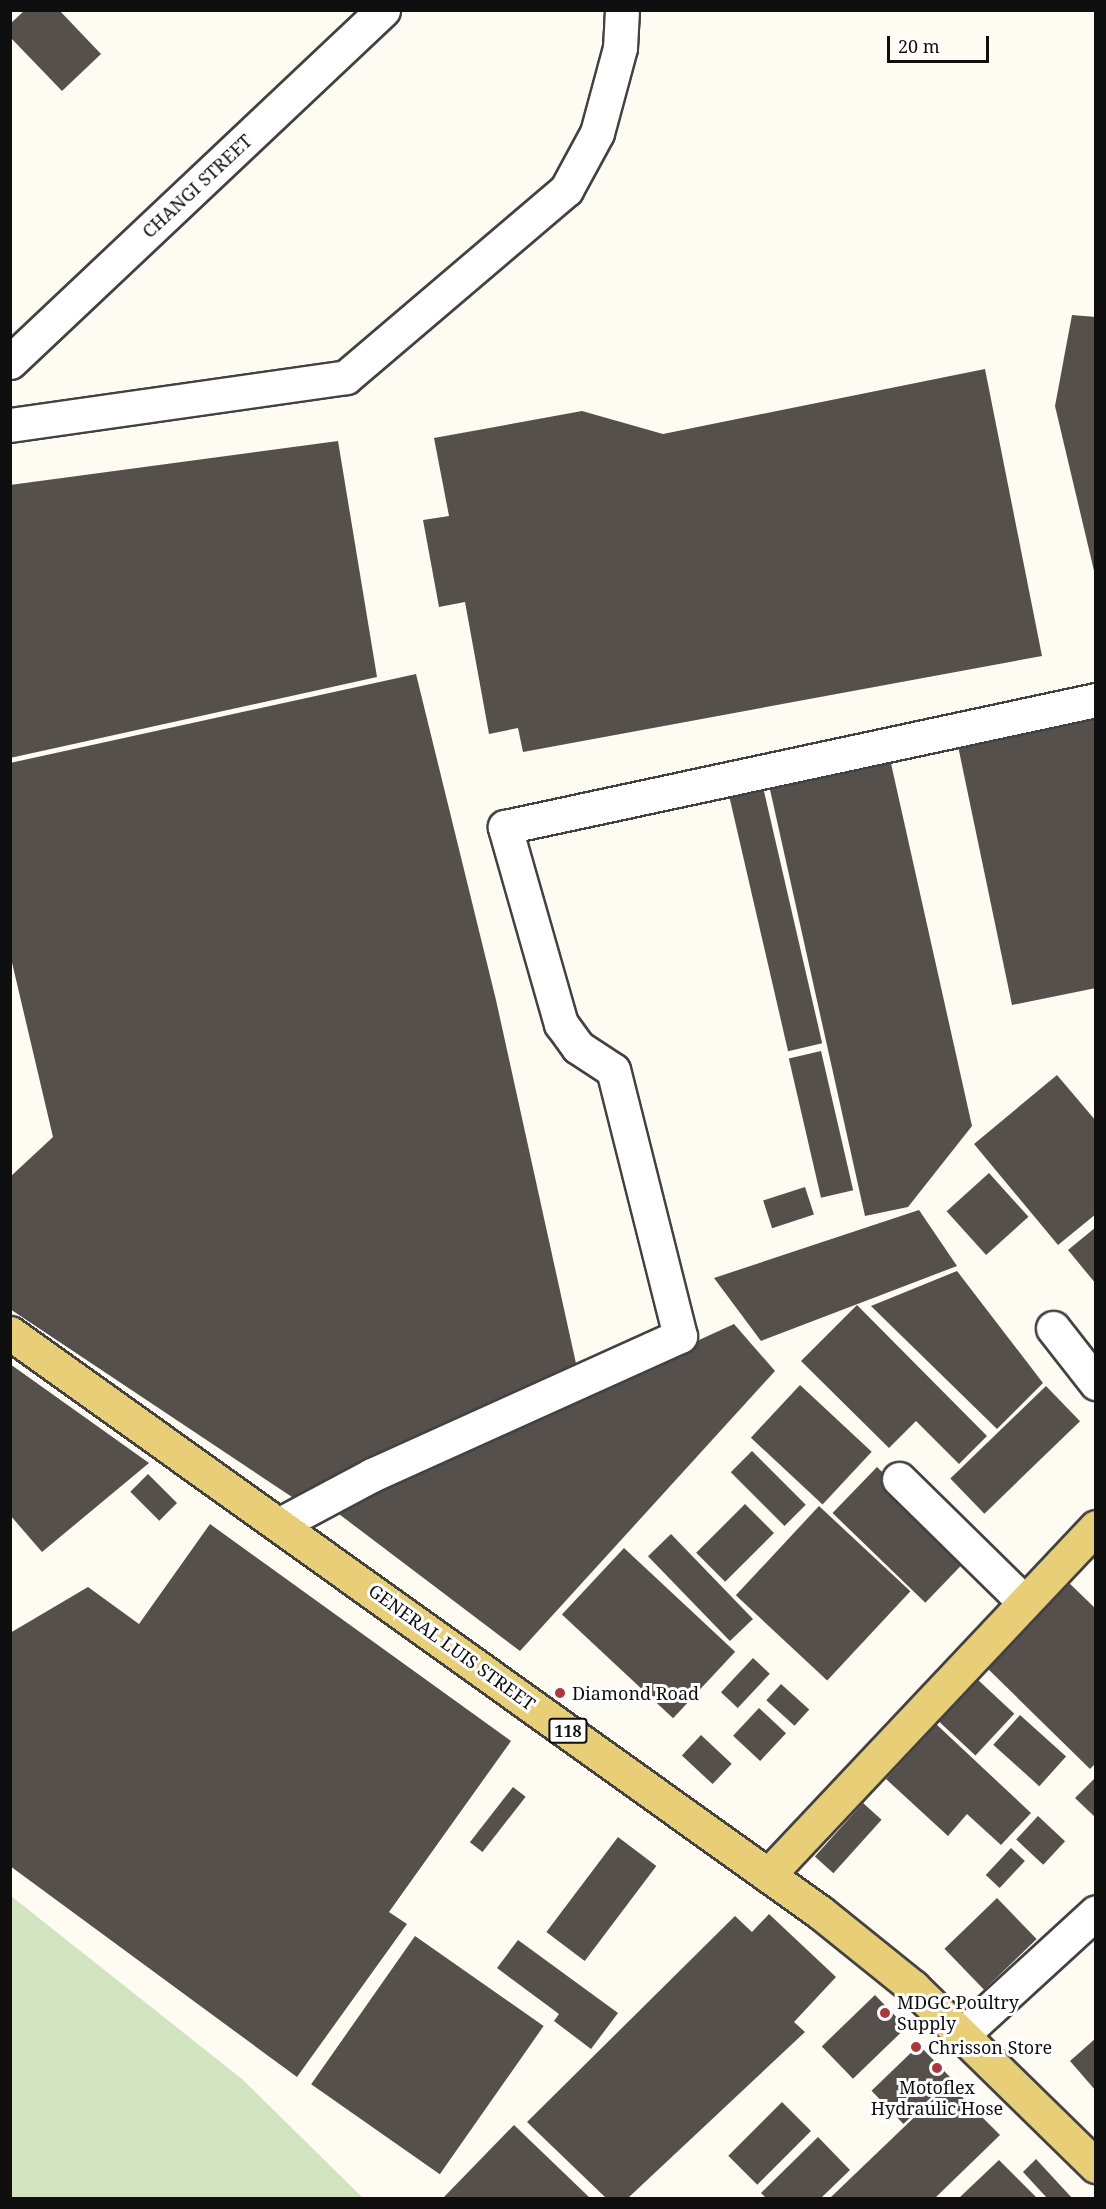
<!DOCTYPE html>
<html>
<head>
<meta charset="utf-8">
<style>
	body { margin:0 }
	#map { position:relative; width:1106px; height:2209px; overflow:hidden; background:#fdfbf2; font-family:"Noto Serif",serif }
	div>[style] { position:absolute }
	.green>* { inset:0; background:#d2e4bf }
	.building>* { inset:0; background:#56504c; transform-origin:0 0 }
	.roads { filter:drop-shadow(2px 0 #424242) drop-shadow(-2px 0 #424242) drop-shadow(0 2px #424242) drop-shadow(0 -2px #424242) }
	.minor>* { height:33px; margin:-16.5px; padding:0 16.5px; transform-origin:16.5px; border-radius:16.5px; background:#fff }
	.major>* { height:33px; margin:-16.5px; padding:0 16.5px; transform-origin:16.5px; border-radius:16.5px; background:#e8ce77 }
	.dots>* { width:16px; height:16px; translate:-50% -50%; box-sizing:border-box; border:3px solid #fff; border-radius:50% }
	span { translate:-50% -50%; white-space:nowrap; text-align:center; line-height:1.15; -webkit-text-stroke:6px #fff; paint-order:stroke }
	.shield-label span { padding:2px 4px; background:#fff; border:2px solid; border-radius:4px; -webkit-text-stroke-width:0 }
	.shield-label { font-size:16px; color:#0f0f0f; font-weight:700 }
	.street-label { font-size:18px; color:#0f0f0f }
	.poi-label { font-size:18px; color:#0f0f0f }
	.left { translate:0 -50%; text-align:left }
	.frame { position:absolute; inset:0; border:12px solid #0f0f0f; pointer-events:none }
	.scale { position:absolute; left:887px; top:36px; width:102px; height:27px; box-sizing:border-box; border:3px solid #0f0f0f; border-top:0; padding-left:8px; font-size:18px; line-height:21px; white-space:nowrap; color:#0f0f0f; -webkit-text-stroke:4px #fff; paint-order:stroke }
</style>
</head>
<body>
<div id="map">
	<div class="green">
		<div style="clip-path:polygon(11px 1896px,242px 2079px,363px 2198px,11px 2198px)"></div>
	</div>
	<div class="building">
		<div style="clip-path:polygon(25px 10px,59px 10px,101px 54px,62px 91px,10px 37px,10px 24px)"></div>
		<div style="clip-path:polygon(1072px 315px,1096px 317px,1095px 575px,1055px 406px)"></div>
		<div style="clip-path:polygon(985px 369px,1042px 656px,523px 752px,518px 728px,489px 734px,465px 602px,439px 607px,423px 520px,449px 516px,434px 438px,582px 411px,663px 434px)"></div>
		<div style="clip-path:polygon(338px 441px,377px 677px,10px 758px,10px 485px)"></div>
		<div style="clip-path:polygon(416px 674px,496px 1000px,577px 1368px,295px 1499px,10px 1309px,10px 1177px,53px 1137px,10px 954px,10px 763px)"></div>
		<div style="clip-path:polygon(1096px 718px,1096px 988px,1012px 1005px,958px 746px)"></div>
		<div style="clip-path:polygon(890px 759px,972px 1126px,908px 1207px,865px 1216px,769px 785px)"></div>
		<div style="left:763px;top:787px;width:263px;height:35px;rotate:77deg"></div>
		<div style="left:821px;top:1051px;width:143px;height:33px;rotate:77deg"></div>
		<div style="clip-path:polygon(1057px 1075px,1096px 1121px,1096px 1214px,1058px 1245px,974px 1144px)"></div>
		<div style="left:989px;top:1173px;width:59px;height:57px;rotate:48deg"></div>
		<div style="left:805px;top:1187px;width:29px;height:44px;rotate:72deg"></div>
		<div style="clip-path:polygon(919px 1210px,957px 1266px,761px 1341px,714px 1278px)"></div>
		<div style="clip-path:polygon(1096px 1227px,1096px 1284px,1068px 1250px)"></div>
		<div style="clip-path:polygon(957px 1271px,1043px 1383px,997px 1429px,871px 1306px)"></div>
		<div style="clip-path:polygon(857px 1305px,987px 1436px,959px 1464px,916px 1421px,889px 1448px,801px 1361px)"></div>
		<div style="clip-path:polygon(734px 1324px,775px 1371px,520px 1651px,331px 1508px)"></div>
		<div style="clip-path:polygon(10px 1364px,149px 1463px,42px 1552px,10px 1515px)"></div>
		<div style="left:800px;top:1385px;width:98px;height:72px;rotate:43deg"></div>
		<div style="left:1046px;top:1386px;width:49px;height:133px;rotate:46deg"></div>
		<div style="left:752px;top:1451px;width:76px;height:30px;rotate:45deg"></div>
		<div style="left:877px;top:1467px;width:129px;height:64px;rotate:44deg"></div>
		<div style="left:148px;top:1474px;width:41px;height:25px;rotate:45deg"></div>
		<div style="left:745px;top:1504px;width:41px;height:69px;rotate:45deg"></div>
		<div style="left:819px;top:1506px;width:125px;height:122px;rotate:43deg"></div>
		<div style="clip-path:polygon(210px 1524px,511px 1741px,389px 1912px,407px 1924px,297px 2077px,10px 1866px,10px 1633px,88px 1587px,139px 1624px)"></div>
		<div style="left:671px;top:1534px;width:118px;height:32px;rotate:46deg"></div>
		<div style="left:624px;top:1548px;width:152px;height:91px;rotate:43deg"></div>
		<div style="clip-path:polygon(1066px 1580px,1096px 1609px,1096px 1763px,1090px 1769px,985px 1666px)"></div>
		<div style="left:753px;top:1658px;width:23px;height:47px;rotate:43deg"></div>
		<div style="left:977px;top:1679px;width:51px;height:57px;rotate:43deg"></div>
		<div style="left:781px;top:1684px;width:38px;height:22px;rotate:42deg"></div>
		<div style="left:759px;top:1708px;width:37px;height:38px;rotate:43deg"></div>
		<div style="left:1020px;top:1715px;width:62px;height:40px;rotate:42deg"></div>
		<div style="clip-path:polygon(936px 1724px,1031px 1813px,1001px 1845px,967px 1814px,948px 1836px,886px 1779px)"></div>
		<div style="left:701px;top:1735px;width:42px;height:28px;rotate:43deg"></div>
		<div style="clip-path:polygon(1096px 1777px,1096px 1818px,1075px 1798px)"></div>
		<div style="left:513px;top:1787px;width:16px;height:70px;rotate:38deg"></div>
		<div style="left:863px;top:1803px;width:25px;height:72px;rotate:42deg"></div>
		<div style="left:1038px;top:1816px;width:37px;height:32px;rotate:43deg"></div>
		<div style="left:618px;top:1837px;width:48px;height:119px;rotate:37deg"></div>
		<div style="left:1011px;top:1848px;width:19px;height:37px;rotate:43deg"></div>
		<div style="left:997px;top:1898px;width:57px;height:73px;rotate:46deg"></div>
		<div style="clip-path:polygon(769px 1914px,836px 1977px,794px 2022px,805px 2032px,628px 2198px,606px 2198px,527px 2122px,735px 1916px,752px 1932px)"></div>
		<div style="left:415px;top:1936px;width:157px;height:181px;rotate:35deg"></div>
		<div style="clip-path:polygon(518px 1940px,618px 2013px,591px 2049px,554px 2021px,559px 2014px,497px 1968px)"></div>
		<div style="left:875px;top:1995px;width:45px;height:74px;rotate:46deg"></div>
		<div style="clip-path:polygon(1096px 2038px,1096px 2091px,1070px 2061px)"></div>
		<div style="left:919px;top:2045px;width:46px;height:66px;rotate:46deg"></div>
		<div style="clip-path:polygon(949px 2084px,1000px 2135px,935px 2198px,830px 2198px)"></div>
		<div style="left:782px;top:2102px;width:41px;height:76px;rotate:45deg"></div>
		<div style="clip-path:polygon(514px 2125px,590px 2198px,443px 2198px)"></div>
		<div style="clip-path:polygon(818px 2137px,850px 2170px,821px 2198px,766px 2198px,761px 2193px)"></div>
		<div style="clip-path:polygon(1036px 2159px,1072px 2198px,1047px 2198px,1023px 2172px)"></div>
		<div style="clip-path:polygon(999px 2160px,1037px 2198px,959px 2198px)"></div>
	</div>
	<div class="roads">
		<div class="minor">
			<div style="left:10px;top:362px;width:513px;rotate:-43.34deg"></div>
			<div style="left:10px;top:425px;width:339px;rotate:-8.1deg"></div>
			<div style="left:346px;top:377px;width:289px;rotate:-40.4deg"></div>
			<div style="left:566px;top:190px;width:65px;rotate:-61.5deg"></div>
			<div style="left:597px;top:133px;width:88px;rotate:-74.9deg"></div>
			<div style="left:620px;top:48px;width:38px;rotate:-87deg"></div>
			<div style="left:1053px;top:1328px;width:70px;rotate:52deg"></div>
			<div style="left:899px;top:1479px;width:175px;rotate:44.5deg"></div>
			<div style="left:282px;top:1523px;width:102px;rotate:-28.1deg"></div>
			<div style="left:372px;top:1475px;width:338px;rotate:-24.3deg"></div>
			<div style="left:680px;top:1336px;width:274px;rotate:-104.1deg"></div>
			<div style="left:613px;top:1070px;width:42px;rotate:-146.7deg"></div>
			<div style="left:578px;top:1047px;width:29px;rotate:-126deg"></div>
			<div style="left:561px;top:1024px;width:205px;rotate:-105.9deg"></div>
			<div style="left:505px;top:827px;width:604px;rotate:-12.13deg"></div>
			<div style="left:963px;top:2034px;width:180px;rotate:-42.5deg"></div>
		</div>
		<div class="major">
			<div style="left:10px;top:1333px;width:997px;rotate:35.57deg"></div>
			<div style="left:821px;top:1913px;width:118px;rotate:38.8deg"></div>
			<div style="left:913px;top:1987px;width:256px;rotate:44.4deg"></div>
			<div style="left:768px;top:1875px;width:478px;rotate:-46.7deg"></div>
		</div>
	</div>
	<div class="dots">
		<div style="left:560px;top:1693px;background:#ae373b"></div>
		<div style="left:885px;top:2013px;background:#ae373b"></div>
		<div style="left:916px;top:2047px;background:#ae373b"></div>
		<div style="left:937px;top:2068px;background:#ae373b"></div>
	</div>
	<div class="shield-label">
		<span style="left:568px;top:1731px">118</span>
	</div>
	<div class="street-label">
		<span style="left:197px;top:186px;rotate:-43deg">CHANGI STREET</span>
		<span style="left:452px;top:1647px;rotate:36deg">GENERAL LUIS STREET</span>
	</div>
	<div class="poi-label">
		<span class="left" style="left:572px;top:1693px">Diamond Road</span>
		<span class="left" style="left:897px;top:2013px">MDGC Poultry<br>Supply</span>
		<span class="left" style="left:928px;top:2047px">Chrisson Store</span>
		<span style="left:937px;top:2098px">Motoflex<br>Hydraulic Hose</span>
	</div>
	<div class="frame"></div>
	<div class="scale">20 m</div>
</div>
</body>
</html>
